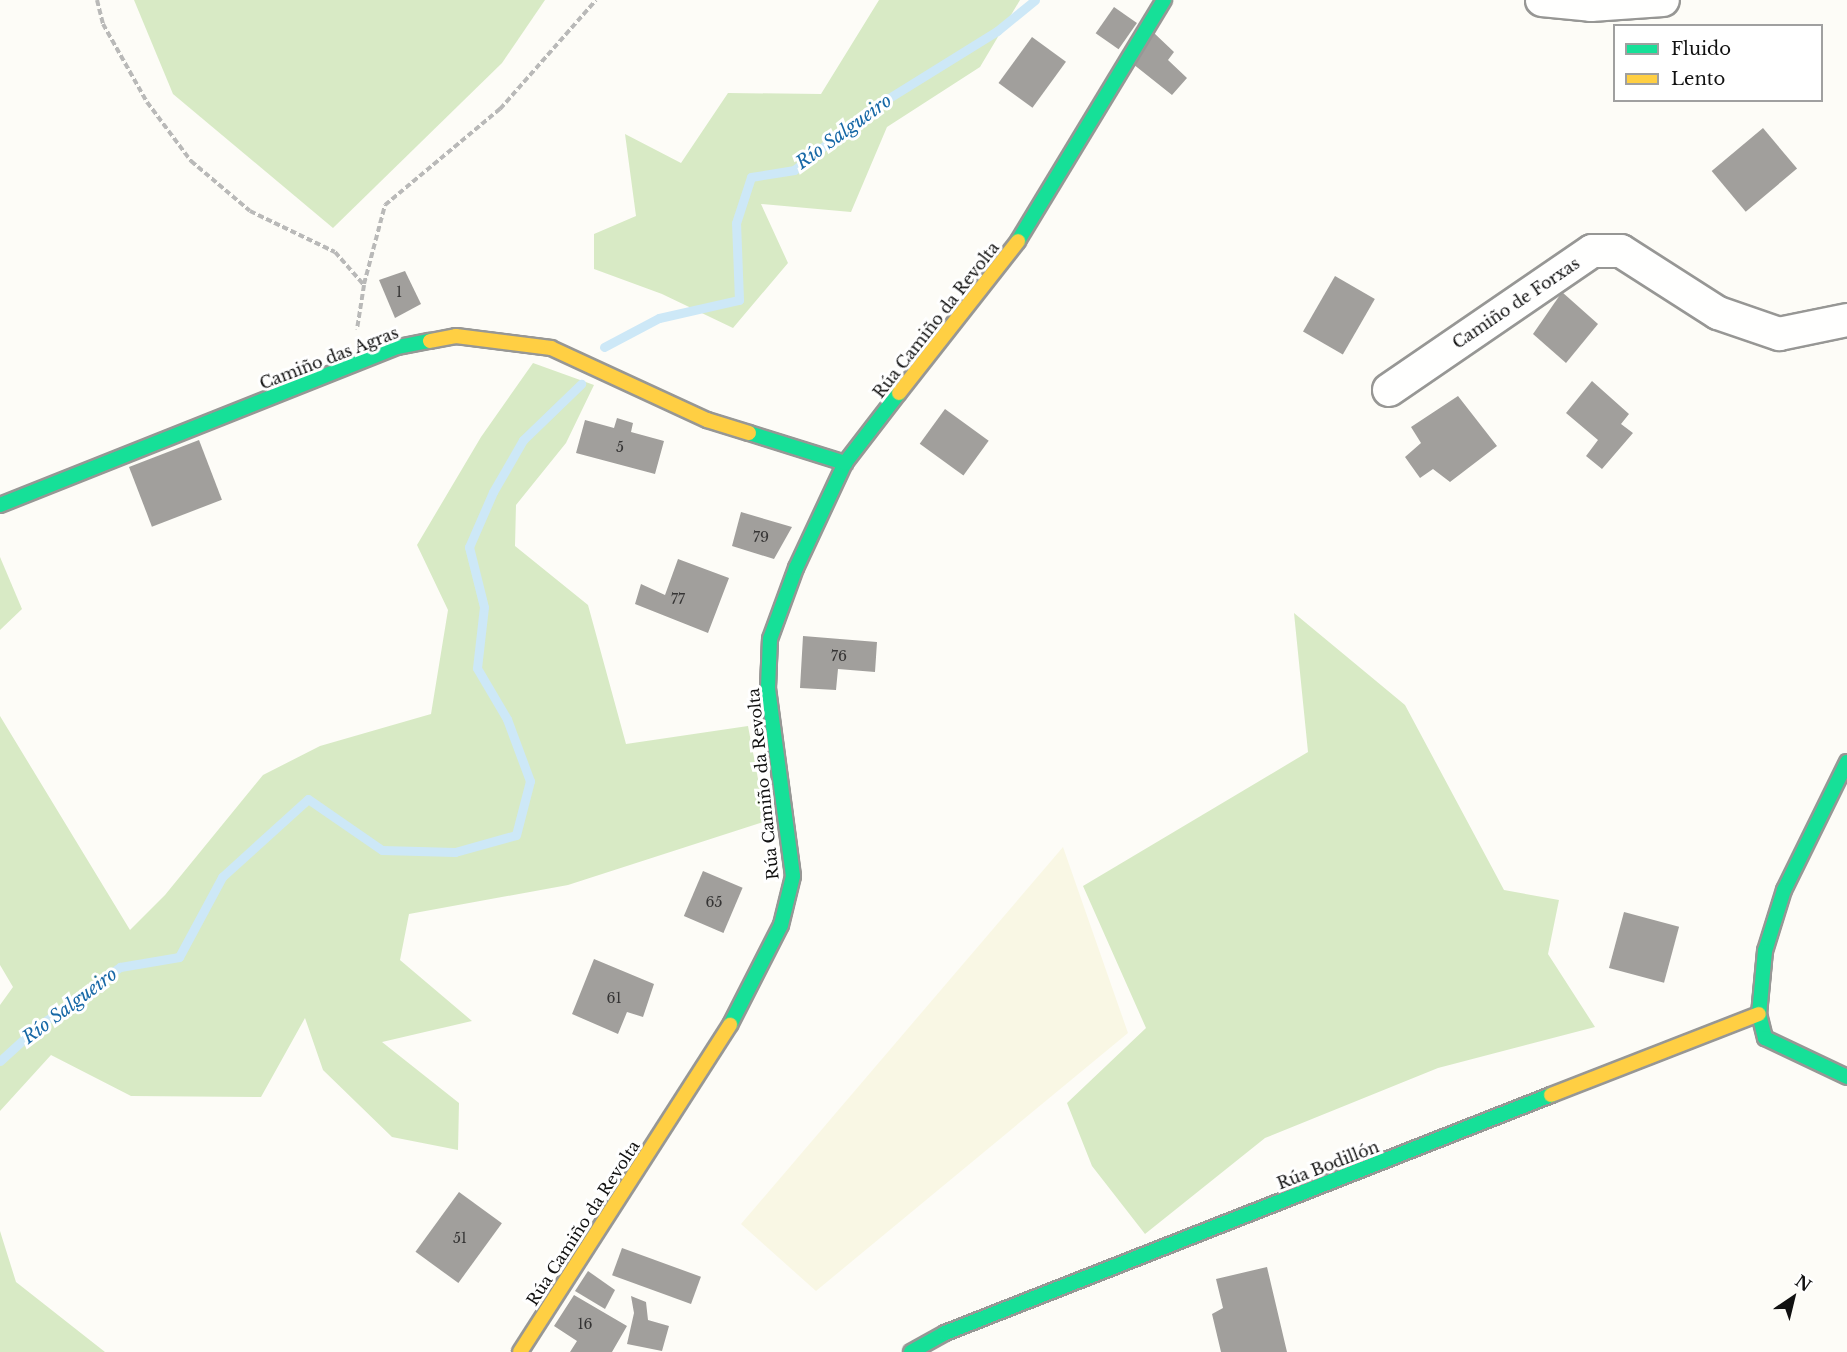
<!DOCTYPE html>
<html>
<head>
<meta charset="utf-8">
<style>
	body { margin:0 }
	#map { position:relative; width:1847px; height:1352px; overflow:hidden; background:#fdfcf7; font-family:"Libre Baskerville",serif }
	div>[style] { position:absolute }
	.farmland>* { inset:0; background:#f9f7e4 }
	.forest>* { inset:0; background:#d8eac5 }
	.stream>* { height:9px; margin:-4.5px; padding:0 4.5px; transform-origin:4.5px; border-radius:4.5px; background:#cde8f7 }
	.building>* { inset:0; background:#a19f9c; transform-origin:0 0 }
	.path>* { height:4px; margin-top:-2px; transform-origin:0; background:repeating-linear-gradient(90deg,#b9b9b8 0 6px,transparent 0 9px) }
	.roads { filter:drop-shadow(2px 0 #979795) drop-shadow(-2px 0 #979795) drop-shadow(0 2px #979795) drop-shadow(0 -2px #979795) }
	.street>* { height:32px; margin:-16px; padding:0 16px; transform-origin:16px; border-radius:16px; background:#fffffe }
	.fast>* { height:14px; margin:-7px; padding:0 7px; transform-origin:7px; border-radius:7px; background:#16e098 }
	.slow>* { height:14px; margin:-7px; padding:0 7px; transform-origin:7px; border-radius:7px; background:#ffcf43 }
	span { translate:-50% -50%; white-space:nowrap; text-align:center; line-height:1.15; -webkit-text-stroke:6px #fff; paint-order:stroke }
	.number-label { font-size:14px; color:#353434 }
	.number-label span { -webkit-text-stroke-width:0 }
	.street-label { font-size:16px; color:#111 }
	.water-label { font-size:18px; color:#1768a6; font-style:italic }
	.legend { position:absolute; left:1613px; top:24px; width:210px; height:78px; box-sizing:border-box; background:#fff; border:2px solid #a0a0a0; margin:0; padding:8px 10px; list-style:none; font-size:18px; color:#111 }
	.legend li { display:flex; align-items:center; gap:12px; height:30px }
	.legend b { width:30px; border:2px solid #a0a0a0 }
	.north { position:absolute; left:1763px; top:1268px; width:60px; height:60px; -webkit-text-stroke:4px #fff; paint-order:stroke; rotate:35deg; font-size:16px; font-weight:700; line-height:24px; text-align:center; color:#111 }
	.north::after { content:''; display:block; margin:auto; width:21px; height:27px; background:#111; clip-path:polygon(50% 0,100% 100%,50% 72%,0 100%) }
</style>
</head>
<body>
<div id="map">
	<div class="farmland">
		<div style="clip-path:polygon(1063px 847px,1128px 1033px,816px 1291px,741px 1224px)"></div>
	</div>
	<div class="forest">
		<div style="clip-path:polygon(134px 0,545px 0,502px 63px,333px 228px,173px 94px)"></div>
		<div style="clip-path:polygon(879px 0,1020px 0,980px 67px,887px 127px,851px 212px,761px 204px,788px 263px,733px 328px,662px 294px,594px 269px,594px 234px,636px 216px,625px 134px,681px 163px,728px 93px,821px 94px)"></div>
		<div style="clip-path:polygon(533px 363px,594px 385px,566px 443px,516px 505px,515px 546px,588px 605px,626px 744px,748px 726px,766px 821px,568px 885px,409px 914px,400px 960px,472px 1021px,382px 1042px,459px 1103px,458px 1150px,392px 1137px,323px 1070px,305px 1018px,261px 1097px,131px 1096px,51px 1055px,0 1111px,0 1005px,13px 987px,0 965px,0 716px,130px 930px,165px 895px,263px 775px,320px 746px,431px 714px,448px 610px,417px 545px,481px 437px)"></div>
		<div style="clip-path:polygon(0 557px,22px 609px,0 630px)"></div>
		<div style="clip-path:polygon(1294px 613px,1405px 705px,1504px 890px,1559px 900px,1548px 954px,1595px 1027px,1438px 1068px,1265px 1138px,1145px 1234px,1092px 1166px,1067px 1103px,1146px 1028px,1083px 886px,1308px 752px)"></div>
		<div style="clip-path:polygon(0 1231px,16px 1282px,105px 1352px,0 1352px)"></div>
	</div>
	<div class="stream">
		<div style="left:604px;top:347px;width:62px;rotate:-27.8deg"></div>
		<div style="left:659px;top:318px;width:82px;rotate:-12.7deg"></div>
		<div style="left:739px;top:300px;width:77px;rotate:-92.2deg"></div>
		<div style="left:736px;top:223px;width:48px;rotate:-71.9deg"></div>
		<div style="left:751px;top:177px;width:44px;rotate:-9.2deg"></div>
		<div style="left:794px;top:170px;width:95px;rotate:-38.6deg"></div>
		<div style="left:868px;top:111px;width:152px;rotate:-31.8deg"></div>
		<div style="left:997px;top:31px;width:49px;rotate:-39.2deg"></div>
		<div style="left:0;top:1061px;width:49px;rotate:-42.5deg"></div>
		<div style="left:36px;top:1028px;width:104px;rotate:-36deg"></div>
		<div style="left:120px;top:967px;width:60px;rotate:-9.6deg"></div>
		<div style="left:179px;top:957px;width:91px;rotate:-61.7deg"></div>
		<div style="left:222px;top:877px;width:116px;rotate:-42.2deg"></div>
		<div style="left:308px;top:799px;width:90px;rotate:34.6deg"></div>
		<div style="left:382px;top:850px;width:73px;rotate:1.6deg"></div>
		<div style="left:455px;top:852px;width:63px;rotate:-15.6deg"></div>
		<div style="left:516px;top:835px;width:56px;rotate:-75.5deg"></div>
		<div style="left:530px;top:781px;width:66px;rotate:-110.4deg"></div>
		<div style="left:507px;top:719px;width:59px;rotate:-120.5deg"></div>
		<div style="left:477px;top:668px;width:61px;rotate:-83.5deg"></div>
		<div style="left:484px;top:607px;width:62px;rotate:-104deg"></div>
		<div style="left:469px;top:547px;width:60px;rotate:-66.4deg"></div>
		<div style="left:493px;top:492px;width:60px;rotate:-60deg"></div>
		<div style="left:523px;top:440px;width:81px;rotate:-44deg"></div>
	</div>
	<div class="building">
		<div style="left:1114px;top:7px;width:28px;height:32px;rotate:35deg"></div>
		<div style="clip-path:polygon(1154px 33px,1174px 52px,1168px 60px,1187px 78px,1172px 95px,1133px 64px)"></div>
		<div style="left:1032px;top:37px;width:42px;height:57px;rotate:36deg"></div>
		<div style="left:1763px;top:128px;width:53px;height:67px;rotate:50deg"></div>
		<div style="clip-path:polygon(405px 271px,421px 304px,395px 318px,379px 280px)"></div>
		<div style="left:1335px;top:276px;width:46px;height:64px;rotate:30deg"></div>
		<div style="clip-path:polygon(1562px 292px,1598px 324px,1566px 363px,1533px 334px)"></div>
		<div style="clip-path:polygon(1592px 381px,1629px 414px,1621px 424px,1633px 433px,1602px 469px,1586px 456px,1598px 440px,1566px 413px)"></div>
		<div style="clip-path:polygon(1458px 396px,1497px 446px,1450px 482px,1433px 469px,1420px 478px,1405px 457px,1421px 443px,1411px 427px)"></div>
		<div style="left:945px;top:409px;width:54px;height:43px;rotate:36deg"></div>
		<div style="clip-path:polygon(617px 418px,633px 423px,631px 432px,664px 441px,655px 474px,576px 453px,585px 420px,614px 428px)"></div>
		<div style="left:199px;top:440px;width:64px;height:75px;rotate:69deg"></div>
		<div style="clip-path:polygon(741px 512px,792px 527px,774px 559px,732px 546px)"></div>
		<div style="clip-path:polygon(678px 559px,729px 578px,708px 633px,635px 604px,641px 584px,665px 595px)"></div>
		<div style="clip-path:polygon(803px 636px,877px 642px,875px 672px,838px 669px,836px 690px,800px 688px)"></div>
		<div style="left:703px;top:871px;width:43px;height:49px;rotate:23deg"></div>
		<div style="left:1624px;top:912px;width:57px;height:58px;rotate:15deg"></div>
		<div style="clip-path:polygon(594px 959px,654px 984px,643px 1017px,627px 1012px,618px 1034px,572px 1014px)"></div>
		<div style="left:459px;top:1192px;width:53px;height:74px;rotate:36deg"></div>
		<div style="left:622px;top:1248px;width:84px;height:29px;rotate:20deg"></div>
		<div style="clip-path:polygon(1267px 1267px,1287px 1352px,1221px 1352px,1212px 1314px,1223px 1308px,1216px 1279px)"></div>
		<div style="clip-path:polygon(588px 1271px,615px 1290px,605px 1309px,575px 1291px)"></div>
		<div style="clip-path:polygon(574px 1295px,627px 1326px,612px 1352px,570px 1352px,577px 1341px,554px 1326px)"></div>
		<div style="clip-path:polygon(631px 1296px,646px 1302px,648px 1320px,669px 1326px,662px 1351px,627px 1344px,634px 1313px)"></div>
	</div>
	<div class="path">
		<div style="left:97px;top:0;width:25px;rotate:76deg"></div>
		<div style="left:103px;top:24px;width:90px;rotate:60.6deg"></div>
		<div style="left:147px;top:102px;width:74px;rotate:53.3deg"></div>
		<div style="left:191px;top:161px;width:77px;rotate:40.3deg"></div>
		<div style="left:250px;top:211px;width:94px;rotate:25.8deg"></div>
		<div style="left:335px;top:252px;width:44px;rotate:48.7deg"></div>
		<div style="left:364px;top:285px;width:45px;rotate:99deg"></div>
		<div style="left:364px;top:284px;width:82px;rotate:-75.1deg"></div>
		<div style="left:385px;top:205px;width:150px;rotate:-39.9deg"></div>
		<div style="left:500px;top:109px;width:145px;rotate:-48.6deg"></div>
	</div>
	<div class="roads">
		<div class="street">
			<div style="left:1542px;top:0;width:49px;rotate:5.8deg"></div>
			<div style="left:1591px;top:5px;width:72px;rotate:-4deg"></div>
			<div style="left:1389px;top:390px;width:246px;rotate:-34.4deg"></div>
			<div style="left:1592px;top:251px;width:29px"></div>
			<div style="left:1621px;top:251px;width:115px;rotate:32.6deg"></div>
			<div style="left:1718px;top:313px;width:65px;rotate:19deg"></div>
			<div style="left:1779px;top:334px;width:69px;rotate:-11.6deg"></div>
		</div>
		<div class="fast">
			<div style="left:1018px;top:241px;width:282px;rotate:-58.8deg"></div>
			<div style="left:749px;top:433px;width:101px;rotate:17.4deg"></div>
			<div style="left:0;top:505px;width:428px;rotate:-21.7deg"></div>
			<div style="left:398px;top:347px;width:33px;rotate:-11deg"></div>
			<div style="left:1847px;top:762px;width:143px;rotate:116.2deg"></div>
			<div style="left:1784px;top:890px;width:64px;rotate:107.3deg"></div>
			<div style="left:1765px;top:951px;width:63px;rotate:95.4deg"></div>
			<div style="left:1759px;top:1014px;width:25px;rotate:76deg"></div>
			<div style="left:1765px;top:1038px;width:91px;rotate:25.4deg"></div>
			<div style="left:730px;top:1025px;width:112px;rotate:-63deg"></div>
			<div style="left:781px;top:925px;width:50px;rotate:-76.2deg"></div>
			<div style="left:793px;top:876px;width:190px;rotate:-97.6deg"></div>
			<div style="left:768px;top:688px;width:49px;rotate:-87.7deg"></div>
			<div style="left:770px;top:639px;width:76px;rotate:-69.9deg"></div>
			<div style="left:796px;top:568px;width:116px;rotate:-65deg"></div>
			<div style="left:845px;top:463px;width:88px;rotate:-52.4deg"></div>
			<div style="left:911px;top:1352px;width:39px;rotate:-29deg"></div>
			<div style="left:945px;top:1333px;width:651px;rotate:-21.44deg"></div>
		</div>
		<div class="slow">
			<div style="left:430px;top:341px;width:26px;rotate:-11deg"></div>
			<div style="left:456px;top:336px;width:96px;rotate:7.2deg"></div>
			<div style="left:551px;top:348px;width:172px;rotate:24.8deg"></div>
			<div style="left:707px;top:420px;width:44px;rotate:17.2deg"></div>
			<div style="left:899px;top:393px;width:193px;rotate:-51.9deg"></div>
			<div style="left:1551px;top:1095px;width:223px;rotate:-21.3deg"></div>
			<div style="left:520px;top:1352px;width:389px;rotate:-57.3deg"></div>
		</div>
	</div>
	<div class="number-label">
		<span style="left:399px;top:292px">1</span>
		<span style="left:620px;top:447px">5</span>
		<span style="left:761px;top:537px">79</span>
		<span style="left:678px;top:599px">77</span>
		<span style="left:839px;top:656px">76</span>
		<span style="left:714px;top:902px">65</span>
		<span style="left:614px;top:998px">61</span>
		<span style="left:460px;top:1238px">51</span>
		<span style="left:585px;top:1324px">16</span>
	</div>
	<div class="street-label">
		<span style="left:1516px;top:303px;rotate:-34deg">Camiño de Forxas</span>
		<span style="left:936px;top:320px;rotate:-52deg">Rúa Camiño da Revolta</span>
		<span style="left:329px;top:358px;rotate:-21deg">Camiño das Agras</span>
		<span style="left:763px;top:784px;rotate:-96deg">Rúa Camiño da Revolta</span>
		<span style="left:1328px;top:1165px;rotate:-21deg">Rúa Bodillón</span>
		<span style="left:583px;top:1223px;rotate:-57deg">Rúa Camiño da Revolta</span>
	</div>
	<div class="water-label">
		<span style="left:844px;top:132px;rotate:-36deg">Río Salgueiro</span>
		<span style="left:70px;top:1006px;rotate:-37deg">Río Salgueiro</span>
	</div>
	<ul class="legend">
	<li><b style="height:8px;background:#16e098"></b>Fluido</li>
	<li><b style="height:8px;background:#ffcf43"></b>Lento</li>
	</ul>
	<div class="north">N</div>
</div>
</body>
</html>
